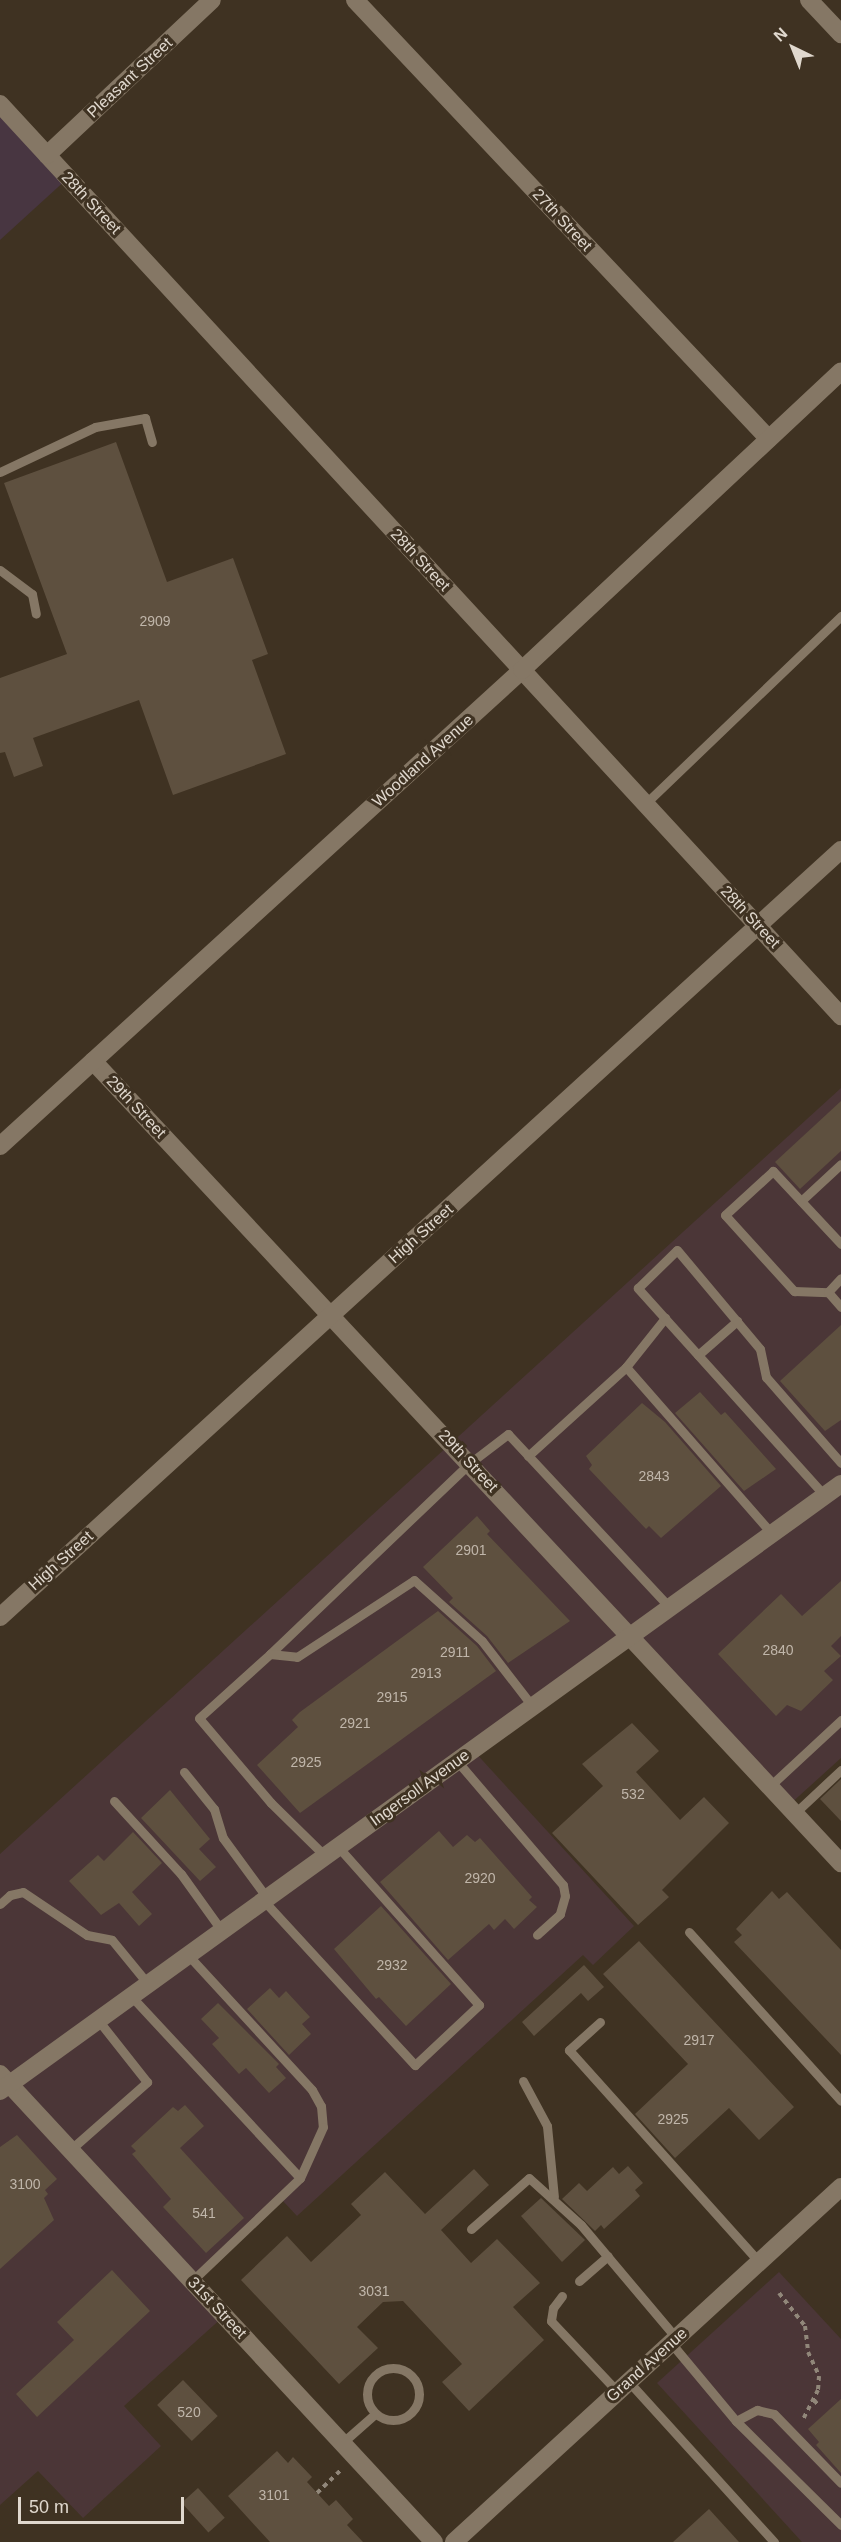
<!DOCTYPE html>
<html>
<head>
<meta charset="utf-8">
<style>
	body { margin:0 }
	#map { position:relative; width:841px; height:2542px; overflow:hidden; background:#3f3222; font-family:Helvetica,sans-serif }
	div>[style] { position:absolute }
	.commercial>* { inset:0; background:#4b3637 }
	.education>* { inset:0; background:#483641 }
	.building>* { inset:0; background:#5e503f; transform-origin:0 0 }
	.path>* { height:4px; margin-top:-2px; transform-origin:0; background:repeating-linear-gradient(90deg,#91877a 0 4.5px,transparent 0 9px) }
	.lane>* { height:9px; margin:-4.5px; padding:0 4.5px; transform-origin:4.5px; border-radius:4.5px; background:#857765 }
	.lane>.ring { margin:-4.5px; padding:0; box-sizing:content-box; background:none; border:9px solid #857765; border-radius:50% }
	.street>* { height:18px; margin:-9px; padding:0 9px; transform-origin:9px; border-radius:9px; background:#857765 }
	.secondary>* { height:18px; margin:-9px; padding:0 9px; transform-origin:9px; border-radius:9px; background:#857765 }
	span { translate:-50% -50%; white-space:nowrap; text-align:center; line-height:1.15; -webkit-text-stroke:6px #3f3222; paint-order:stroke }
	.number-label { font-size:14px; color:#c0b6aa }
	.number-label span { -webkit-text-stroke-width:0 }
	.street-label { font-size:16px; color:#e0d8ce }
	.north { position:absolute; left:763px; top:18px; width:60px; height:60px; -webkit-text-stroke:4px #3f3222; paint-order:stroke; rotate:317deg; font-size:16px; font-weight:700; line-height:24px; text-align:center; color:#e0d8ce }
	.north::after { content:''; display:block; margin:auto; width:21px; height:27px; background:#e0d8ce; clip-path:polygon(50% 0,100% 100%,50% 72%,0 100%) }
	.scale { position:absolute; left:18px; top:2497px; width:166px; height:27px; box-sizing:border-box; border:3px solid #e0d8ce; border-top:0; padding-left:8px; font-size:18px; line-height:21px; white-space:nowrap; color:#e0d8ce; -webkit-text-stroke:4px #3f3222; paint-order:stroke }
</style>
</head>
<body>
<div id="map">
	<div class="commercial">
		<div style="clip-path:polygon(841px 1088px,841px 1758px,788px 1806px,631px 1636px,473px 1750px,634px 1926px,593px 1965px,583px 1955px,297px 2216px,281px 2199px,192px 2280px,224px 2316px,124px 2406px,161px 2446px,83px 2518px,38px 2471px,0 2505px,0 1854px)"></div>
		<div style="clip-path:polygon(779px 2272px,841px 2339px,841px 2542px,802px 2542px,657px 2383px)"></div>
	</div>
	<div class="education">
		<div style="clip-path:polygon(0 104px,68px 178px,0 240px)"></div>
	</div>
	<div class="building">
		<div style="clip-path:polygon(116px 442px,167px 582px,233px 558px,268px 654px,252px 660px,286px 754px,173px 795px,139px 700px,33px 738px,43px 766px,14px 777px,5px 752px,0 753px,0 678px,67px 654px,4px 483px)"></div>
		<div style="clip-path:polygon(841px 1101px,841px 1151px,800px 1189px,775px 1162px)"></div>
		<div style="clip-path:polygon(841px 1325px,841px 1420px,825px 1431px,780px 1381px)"></div>
		<div style="clip-path:polygon(700px 1392px,721px 1415px,725px 1412px,776px 1469px,744px 1491px,675px 1413px)"></div>
		<div style="clip-path:polygon(642px 1403px,665px 1422px,721px 1486px,661px 1538px,649px 1526px,646px 1529px,589px 1469px,592px 1465px,586px 1456px)"></div>
		<div style="clip-path:polygon(477px 1516px,490px 1531px,487px 1534px,570px 1621px,508px 1663px,487px 1636px,449px 1602px,453px 1598px,423px 1567px)"></div>
		<div style="clip-path:polygon(841px 1581px,841px 1636px,831px 1646px,841px 1656px,824px 1671px,833px 1680px,801px 1711px,787px 1705px,776px 1716px,718px 1654px,781px 1594px,802px 1616px)"></div>
		<div style="clip-path:polygon(438px 1611px,477px 1646px,496px 1671px,300px 1813px,257px 1765px,298px 1727px,292px 1720px,300px 1712px)"></div>
		<div style="clip-path:polygon(632px 1723px,659px 1751px,636px 1772px,680px 1820px,704px 1797px,729px 1823px,662px 1890px,669px 1897px,638px 1925px,552px 1833px,603px 1786px,582px 1764px)"></div>
		<div style="clip-path:polygon(841px 1779px,841px 1821px,820px 1799px)"></div>
		<div style="clip-path:polygon(170px 1790px,210px 1839px,199px 1849px,216px 1867px,200px 1881px,141px 1818px)"></div>
		<div style="clip-path:polygon(439px 1831px,453px 1847px,467px 1835px,475px 1842px,480px 1838px,532px 1897px,529px 1900px,537px 1907px,514px 1929px,505px 1919px,494px 1930px,489px 1924px,448px 1960px,380px 1882px)"></div>
		<div style="clip-path:polygon(133px 1832px,162px 1863px,132px 1892px,152px 1914px,139px 1926px,119px 1903px,101px 1915px,69px 1881px,98px 1855px,104px 1861px)"></div>
		<div style="clip-path:polygon(772px 1891px,779px 1899px,787px 1892px,841px 1950px,841px 2055px,734px 1942px,742px 1935px,736px 1929px)"></div>
		<div style="clip-path:polygon(381px 1906px,451px 1984px,406px 2026px,379px 1997px,376px 1999px,334px 1949px)"></div>
		<div style="clip-path:polygon(639px 1941px,794px 2107px,759px 2140px,729px 2108px,675px 2158px,635px 2114px,688px 2064px,603px 1974px)"></div>
		<div style="clip-path:polygon(584px 1965px,604px 1987px,588px 2001px,581px 1993px,534px 2036px,522px 2022px)"></div>
		<div style="clip-path:polygon(270px 1988px,279px 1998px,286px 1991px,310px 2017px,302px 2024px,311px 2034px,289px 2055px,247px 2009px)"></div>
		<div style="clip-path:polygon(218px 2003px,279px 2064px,276px 2067px,286px 2078px,269px 2093px,246px 2068px,239px 2074px,212px 2044px,219px 2038px,201px 2019px)"></div>
		<div style="clip-path:polygon(185px 2105px,204px 2126px,180px 2148px,244px 2218px,206px 2253px,163px 2207px,171px 2199px,132px 2154px,136px 2151px,131px 2146px,173px 2107px,178px 2111px)"></div>
		<div style="clip-path:polygon(17px 2135px,57px 2179px,45px 2190px,48px 2194px,44px 2198px,54px 2220px,0 2269px,0 2147px)"></div>
		<div style="clip-path:polygon(628px 2166px,643px 2183px,635px 2190px,640px 2196px,604px 2229px,601px 2225px,595px 2231px,562px 2199px,579px 2183px,587px 2191px,613px 2167px,619px 2174px)"></div>
		<div style="clip-path:polygon(474px 2169px,489px 2185px,441px 2230px,471px 2263px,497px 2239px,540px 2283px,513px 2307px,544px 2340px,469px 2411px,442px 2382px,462px 2364px,403px 2301px,383px 2302px,357px 2327px,378px 2348px,339px 2384px,241px 2280px,287px 2236px,311px 2262px,361px 2215px,351px 2204px,385px 2172px,425px 2214px)"></div>
		<div style="clip-path:polygon(541px 2198px,585px 2240px,562px 2262px,521px 2216px)"></div>
		<div style="clip-path:polygon(112px 2270px,150px 2311px,37px 2417px,16px 2394px,74px 2340px,57px 2322px)"></div>
		<div style="left:183px;top:2380px;width:50px;height:36px;rotate:46deg"></div>
		<div style="clip-path:polygon(841px 2399px,841px 2473px,816px 2445px,819px 2442px,808px 2429px)"></div>
		<div style="clip-path:polygon(277px 2451px,288px 2463px,293px 2457px,312px 2477px,307px 2482px,329px 2506px,336px 2500px,353px 2519px,347px 2525px,363px 2542px,270px 2542px,228px 2496px)"></div>
		<div style="left:198px;top:2488px;width:40px;height:22px;rotate:48deg"></div>
		<div style="clip-path:polygon(709px 2509px,739px 2542px,673px 2542px)"></div>
	</div>
	<div class="path">
		<div style="left:779px;top:2293px;width:42px;rotate:51.8deg"></div>
		<div style="left:805px;top:2326px;width:26px;rotate:83deg"></div>
		<div style="left:808px;top:2352px;width:26px;rotate:65deg"></div>
		<div style="left:819px;top:2376px;width:14px;rotate:94deg"></div>
		<div style="left:818px;top:2390px;width:35px;rotate:117deg"></div>
		<div style="left:814px;top:2400px;width:8px;rotate:50deg"></div>
		<div style="left:317px;top:2493px;width:33px;rotate:-44deg"></div>
	</div>
	<div class="lane">
		<div style="left:0;top:472px;width:105px;rotate:-25.3deg"></div>
		<div style="left:95px;top:427px;width:51px;rotate:-10.2deg"></div>
		<div style="left:145px;top:418px;width:25px;rotate:74deg"></div>
		<div style="left:0;top:570px;width:40px;rotate:37deg"></div>
		<div style="left:32px;top:594px;width:20px;rotate:79deg"></div>
		<div style="left:645px;top:804px;width:272px;rotate:-43.8deg"></div>
		<div style="left:801px;top:1201px;width:54px;rotate:-42.8deg"></div>
		<div style="left:841px;top:1244px;width:100px;rotate:-133deg"></div>
		<div style="left:773px;top:1171px;width:65px;rotate:137.5deg"></div>
		<div style="left:725px;top:1215px;width:103px;rotate:47.8deg"></div>
		<div style="left:794px;top:1291px;width:34px;rotate:2deg"></div>
		<div style="left:828px;top:1292px;width:20px;rotate:49deg"></div>
		<div style="left:828px;top:1292px;width:19px;rotate:-47deg"></div>
		<div style="left:698px;top:1355px;width:52px;rotate:-41.1deg"></div>
		<div style="left:626px;top:1367px;width:63px;rotate:-51.5deg"></div>
		<div style="left:528px;top:1456px;width:132px;rotate:-42.2deg"></div>
		<div style="left:626px;top:1367px;width:222px;rotate:48.8deg"></div>
		<div style="left:825px;top:1496px;width:280px;rotate:-132deg"></div>
		<div style="left:638px;top:1288px;width:54px;rotate:-44.3deg"></div>
		<div style="left:677px;top:1250px;width:129px;rotate:50deg"></div>
		<div style="left:760px;top:1349px;width:29px;rotate:78deg"></div>
		<div style="left:766px;top:1377px;width:114px;rotate:48.9deg"></div>
		<div style="left:270px;top:1654px;width:277px;rotate:-43.7deg"></div>
		<div style="left:470px;top:1463px;width:48px;rotate:-37.3deg"></div>
		<div style="left:508px;top:1434px;width:238px;rotate:47deg"></div>
		<div style="left:457px;top:1761px;width:163px;rotate:49.5deg"></div>
		<div style="left:563px;top:1885px;width:11px;rotate:80deg"></div>
		<div style="left:565px;top:1896px;width:19px;rotate:106deg"></div>
		<div style="left:560px;top:1914px;width:31px;rotate:138deg"></div>
		<div style="left:184px;top:1772px;width:48px;rotate:51deg"></div>
		<div style="left:214px;top:1809px;width:30px;rotate:73deg"></div>
		<div style="left:223px;top:1838px;width:74px;rotate:53.7deg"></div>
		<div style="left:770px;top:1786px;width:97px;rotate:-42.9deg"></div>
		<div style="left:114px;top:1801px;width:99px;rotate:47.5deg"></div>
		<div style="left:181px;top:1874px;width:70px;rotate:54.3deg"></div>
		<div style="left:795px;top:1813px;width:63px;rotate:-43.1deg"></div>
		<div style="left:325px;top:1856px;width:76px;rotate:-135.5deg"></div>
		<div style="left:271px;top:1803px;width:111px;rotate:-130.3deg"></div>
		<div style="left:199px;top:1718px;width:96px;rotate:-42deg"></div>
		<div style="left:270px;top:1654px;width:27px;rotate:6deg"></div>
		<div style="left:297px;top:1657px;width:140px;rotate:-33.3deg"></div>
		<div style="left:414px;top:1580px;width:91px;rotate:41.9deg"></div>
		<div style="left:482px;top:1641px;width:83px;rotate:52.3deg"></div>
		<div style="left:264px;top:1901px;width:223px;rotate:47.4deg"></div>
		<div style="left:415px;top:2065px;width:88px;rotate:-43.2deg"></div>
		<div style="left:479px;top:2005px;width:212px;rotate:-131.7deg"></div>
		<div style="left:0;top:1904px;width:13px;rotate:-42deg"></div>
		<div style="left:10px;top:1895px;width:13px;rotate:-13deg"></div>
		<div style="left:23px;top:1892px;width:77px;rotate:33.9deg"></div>
		<div style="left:87px;top:1935px;width:25px;rotate:11deg"></div>
		<div style="left:112px;top:1940px;width:57px;rotate:50.7deg"></div>
		<div style="left:689px;top:1932px;width:227px;rotate:48deg"></div>
		<div style="left:188px;top:1955px;width:183px;rotate:47.4deg"></div>
		<div style="left:312px;top:2090px;width:18px;rotate:61deg"></div>
		<div style="left:321px;top:2106px;width:21px;rotate:85deg"></div>
		<div style="left:323px;top:2127px;width:56px;rotate:114.3deg"></div>
		<div style="left:300px;top:2178px;width:149px;rotate:136.4deg"></div>
		<div style="left:131px;top:1996px;width:248px;rotate:47.1deg"></div>
		<div style="left:600px;top:2022px;width:42px;rotate:137.9deg"></div>
		<div style="left:569px;top:2050px;width:285px;rotate:48.1deg"></div>
		<div style="left:523px;top:2081px;width:51px;rotate:61.9deg"></div>
		<div style="left:547px;top:2126px;width:71px;rotate:84.4deg"></div>
		<div style="left:70px;top:2150px;width:103px;rotate:-41.4deg"></div>
		<div style="left:147px;top:2082px;width:79px;rotate:-128.3deg"></div>
		<div style="left:471px;top:2229px;width:77px;rotate:-41.3deg"></div>
		<div style="left:529px;top:2178px;width:70px;rotate:42.1deg"></div>
		<div style="left:581px;top:2225px;width:148px;rotate:49.9deg"></div>
		<div style="left:579px;top:2281px;width:38px;rotate:-41deg"></div>
		<div style="left:562px;top:2296px;width:15px;rotate:127deg"></div>
		<div style="left:553px;top:2308px;width:13px;rotate:99deg"></div>
		<div style="left:551px;top:2321px;width:98px;rotate:46.7deg"></div>
		<div style="left:671px;top:2343px;width:102px;rotate:50.2deg"></div>
		<div style="left:736px;top:2421px;width:24px;rotate:-28deg"></div>
		<div style="left:757px;top:2410px;width:17px;rotate:13deg"></div>
		<div style="left:774px;top:2414px;width:96px;rotate:45.8deg"></div>
		<div class="ring" style="left:367px;top:2368px;width:43px;height:43px"></div>
		<div style="left:629px;top:2382px;width:216px;rotate:47.8deg"></div>
		<div style="left:736px;top:2421px;width:148px;rotate:44.7deg"></div>
		<div style="left:342px;top:2443px;width:44px;rotate:-41.3deg"></div>
	</div>
	<div class="street">
		<div style="left:355px;top:0;width:603px;rotate:46.68deg"></div>
		<div style="left:809px;top:0;width:47px;rotate:46.7deg"></div>
		<div style="left:0;top:104px;width:1241px;rotate:47.32deg"></div>
		<div style="left:47px;top:155px;width:226px;rotate:-43.2deg"></div>
		<div style="left:93px;top:1061px;width:1097px;rotate:47deg"></div>
		<div style="left:0;top:1146px;width:706px;rotate:-42.36deg"></div>
		<div style="left:522px;top:670px;width:437px;rotate:-43.1deg"></div>
		<div style="left:0;top:1617px;width:1138px;rotate:-42.37deg"></div>
	</div>
	<div class="secondary">
		<div style="left:0;top:2074px;width:638px;rotate:47.16deg"></div>
		<div style="left:0;top:2091px;width:1037px;rotate:-35.82deg"></div>
		<div style="left:454px;top:2542px;width:525px;rotate:-42.53deg"></div>
	</div>
	<div class="number-label">
		<span style="left:155px;top:621px">2909</span>
		<span style="left:654px;top:1476px">2843</span>
		<span style="left:471px;top:1550px">2901</span>
		<span style="left:778px;top:1650px">2840</span>
		<span style="left:455px;top:1652px">2911</span>
		<span style="left:426px;top:1673px">2913</span>
		<span style="left:392px;top:1697px">2915</span>
		<span style="left:355px;top:1723px">2921</span>
		<span style="left:306px;top:1762px">2925</span>
		<span style="left:633px;top:1794px">532</span>
		<span style="left:480px;top:1878px">2920</span>
		<span style="left:392px;top:1965px">2932</span>
		<span style="left:699px;top:2040px">2917</span>
		<span style="left:673px;top:2119px">2925</span>
		<span style="left:25px;top:2184px">3100</span>
		<span style="left:204px;top:2213px">541</span>
		<span style="left:374px;top:2291px">3031</span>
		<span style="left:189px;top:2412px">520</span>
		<span style="left:274px;top:2495px">3101</span>
	</div>
	<div class="street-label">
		<span style="left:130px;top:78px;rotate:-43deg">Pleasant Street</span>
		<span style="left:91px;top:203px;rotate:47deg">28th Street</span>
		<span style="left:562px;top:220px;rotate:47deg">27th Street</span>
		<span style="left:420px;top:560px;rotate:47deg">28th Street</span>
		<span style="left:423px;top:761px;rotate:-42deg">Woodland Avenue</span>
		<span style="left:750px;top:917px;rotate:47deg">28th Street</span>
		<span style="left:136px;top:1107px;rotate:47deg">29th Street</span>
		<span style="left:421px;top:1234px;rotate:-42deg">High Street</span>
		<span style="left:468px;top:1461px;rotate:47deg">29th Street</span>
		<span style="left:61px;top:1561px;rotate:-42deg">High Street</span>
		<span style="left:420px;top:1788px;rotate:-36deg">Ingersoll Avenue</span>
		<span style="left:217px;top:2308px;rotate:47deg">31st Street</span>
		<span style="left:647px;top:2365px;rotate:-42deg">Grand Avenue</span>
	</div>
	<div class="north">N</div>
	<div class="scale">50 m</div>
</div>
</body>
</html>
